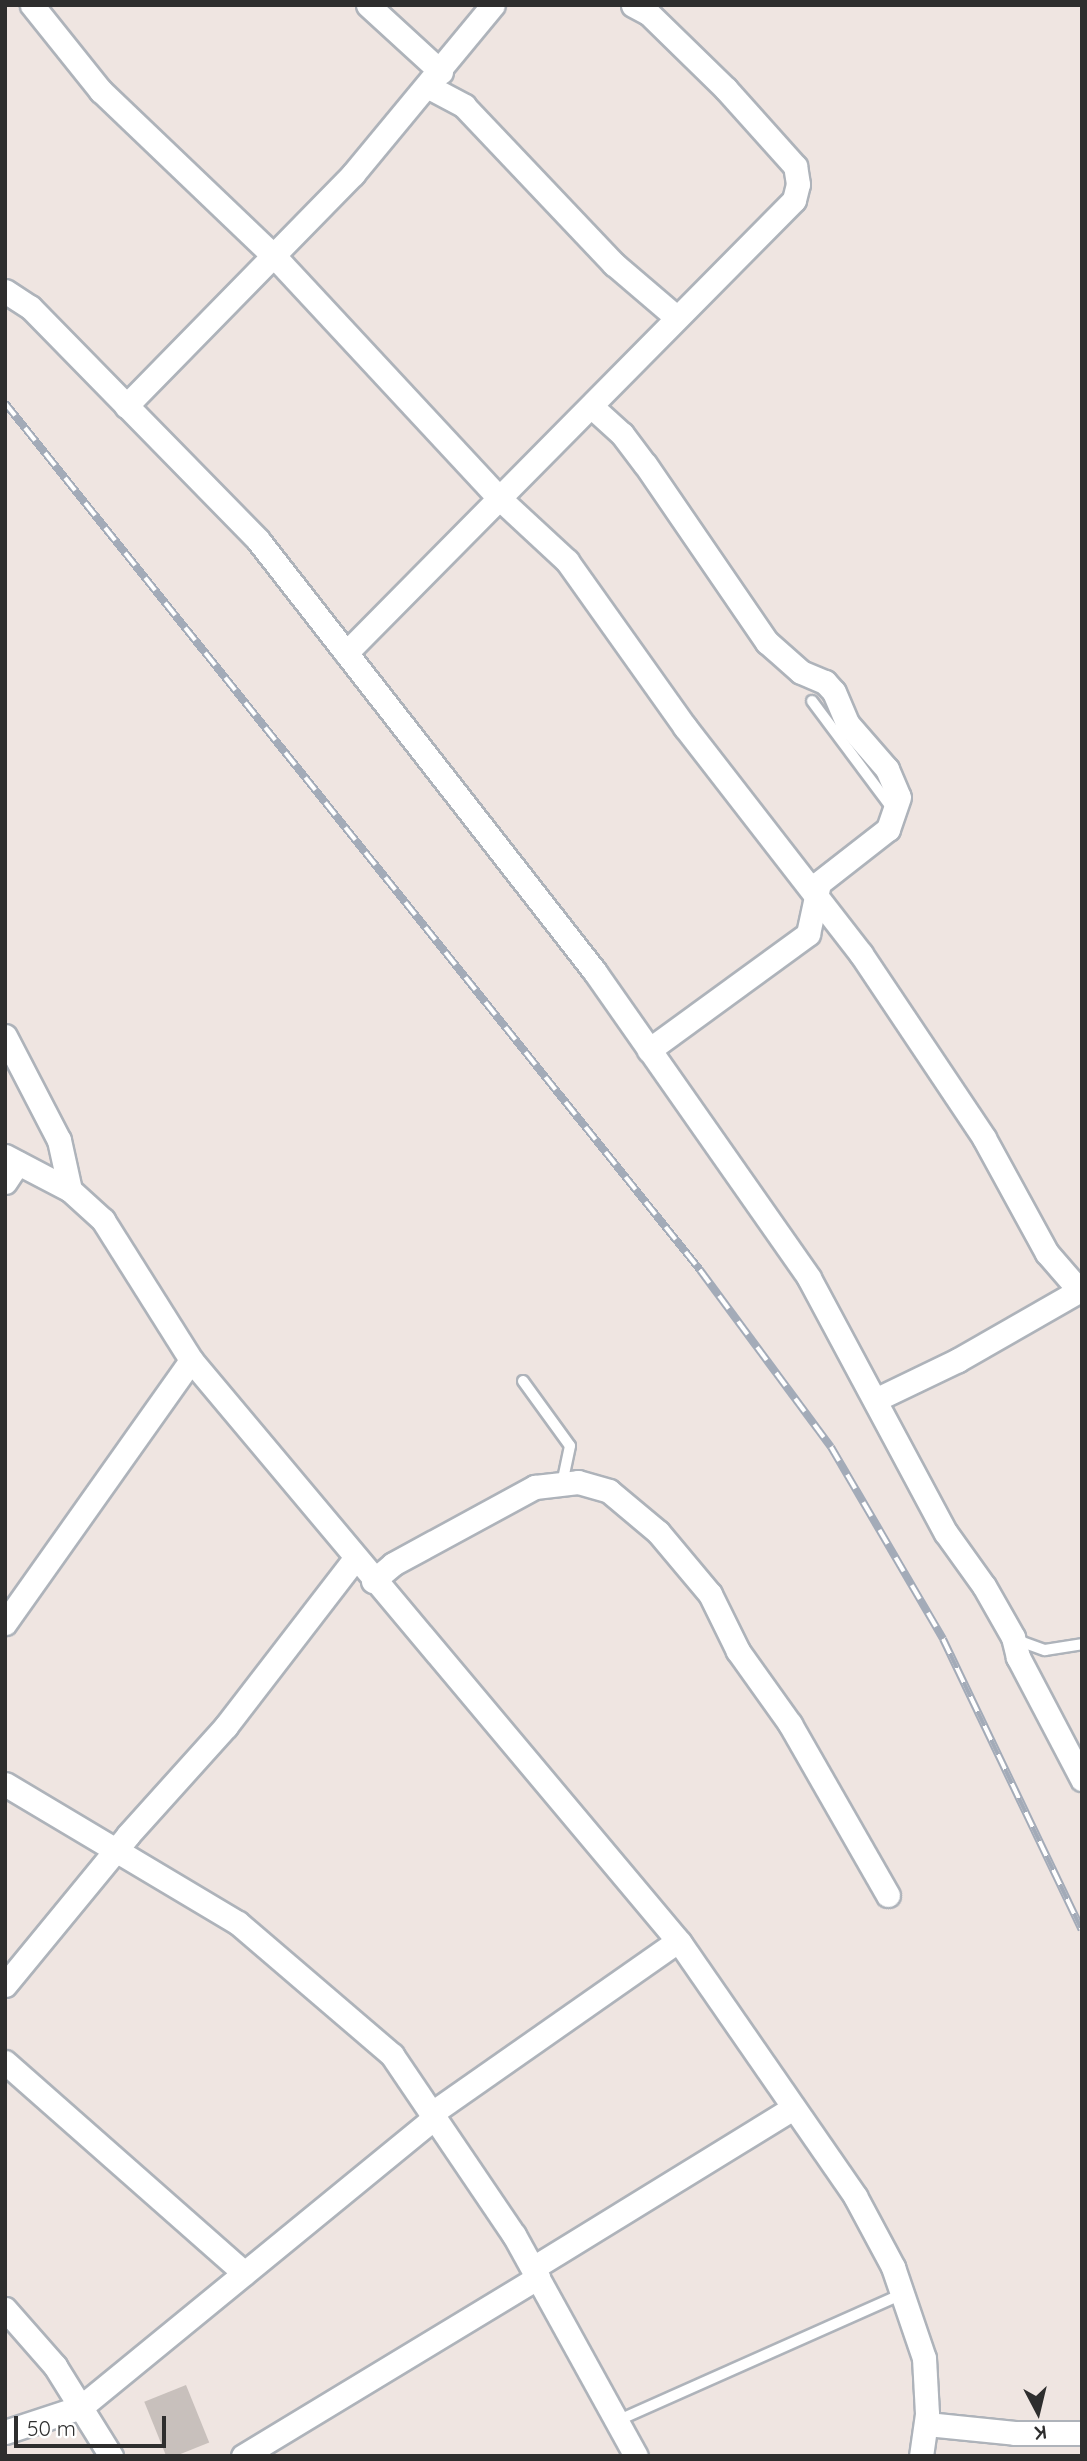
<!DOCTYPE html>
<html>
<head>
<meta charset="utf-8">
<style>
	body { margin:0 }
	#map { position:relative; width:1087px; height:2461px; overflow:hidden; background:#efe5e1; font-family:Quicksand,sans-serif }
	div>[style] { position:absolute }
	.building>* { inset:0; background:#c8c0bc; transform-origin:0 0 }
	.roads { filter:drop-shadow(2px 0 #aeb3ba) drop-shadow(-2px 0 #aeb3ba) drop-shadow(0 2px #aeb3ba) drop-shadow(0 -2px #aeb3ba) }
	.service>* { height:10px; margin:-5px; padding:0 5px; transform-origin:5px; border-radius:5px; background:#fff }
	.minor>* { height:23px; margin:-11.5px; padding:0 11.5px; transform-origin:11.5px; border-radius:11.5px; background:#fff }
	.rail>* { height:8px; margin-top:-4px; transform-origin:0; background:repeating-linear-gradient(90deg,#fff 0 16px,#a3abb8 0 32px); box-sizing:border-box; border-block:2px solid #a3abb8 }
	span { translate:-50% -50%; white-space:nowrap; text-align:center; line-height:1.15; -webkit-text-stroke:5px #fff; paint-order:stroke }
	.frame { position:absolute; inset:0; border:7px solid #2e2e2e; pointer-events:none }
	.north { position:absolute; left:1003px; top:2377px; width:70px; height:70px; -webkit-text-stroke:5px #fff; paint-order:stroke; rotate:173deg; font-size:19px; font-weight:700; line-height:28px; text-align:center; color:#2e2e2e }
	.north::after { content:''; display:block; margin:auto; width:24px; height:32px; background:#2e2e2e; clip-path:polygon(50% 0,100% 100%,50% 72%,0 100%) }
	.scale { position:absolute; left:14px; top:2416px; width:152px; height:32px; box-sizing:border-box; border:4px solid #2e2e2e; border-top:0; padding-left:9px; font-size:21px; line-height:24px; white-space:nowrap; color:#2e2e2e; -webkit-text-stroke:5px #fff; paint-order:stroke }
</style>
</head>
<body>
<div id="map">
	<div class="building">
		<div style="left:186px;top:2385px;width:62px;height:45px;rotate:68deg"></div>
	</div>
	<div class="roads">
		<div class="service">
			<div style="left:812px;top:701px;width:137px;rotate:53.3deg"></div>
			<div style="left:523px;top:1381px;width:80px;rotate:54.1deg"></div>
			<div style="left:570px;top:1446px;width:38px;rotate:102deg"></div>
			<div style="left:1014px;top:1639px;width:33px;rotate:20deg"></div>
			<div style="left:1045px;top:1650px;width:37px;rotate:-9deg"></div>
			<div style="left:619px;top:2420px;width:312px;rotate:-24deg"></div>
		</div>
		<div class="minor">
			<div style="left:32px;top:5px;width:110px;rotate:51.3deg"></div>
			<div style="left:101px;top:91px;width:242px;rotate:43.7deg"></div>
			<div style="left:276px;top:258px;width:328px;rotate:47.1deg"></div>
			<div style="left:499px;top:498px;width:93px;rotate:42.8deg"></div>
			<div style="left:567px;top:561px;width:204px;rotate:54.6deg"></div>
			<div style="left:685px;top:727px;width:287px;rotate:52.2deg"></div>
			<div style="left:861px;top:954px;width:221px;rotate:56.2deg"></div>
			<div style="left:984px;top:1138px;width:131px;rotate:61.3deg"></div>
			<div style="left:1047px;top:1253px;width:49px;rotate:49.1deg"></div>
			<div style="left:368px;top:5px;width:99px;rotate:42.5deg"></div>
			<div style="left:429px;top:87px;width:40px;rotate:28deg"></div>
			<div style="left:464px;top:106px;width:218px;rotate:46.5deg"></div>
			<div style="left:614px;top:264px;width:82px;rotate:40.5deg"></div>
			<div style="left:5px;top:291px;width:30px;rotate:33deg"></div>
			<div style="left:30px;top:307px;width:326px;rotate:45.6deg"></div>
			<div style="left:258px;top:540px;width:548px;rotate:52.04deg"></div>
			<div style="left:595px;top:972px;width:373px;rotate:55deg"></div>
			<div style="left:809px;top:1278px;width:289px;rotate:61.8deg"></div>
			<div style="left:946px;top:1533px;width:65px;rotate:54.4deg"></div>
			<div style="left:984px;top:1586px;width:59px;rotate:60.4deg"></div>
			<div style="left:1013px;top:1637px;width:21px;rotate:76deg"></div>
			<div style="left:1018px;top:1657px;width:138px;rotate:62.3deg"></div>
			<div style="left:126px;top:406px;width:325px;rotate:-45.6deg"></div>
			<div style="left:353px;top:174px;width:219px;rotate:-50.4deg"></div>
			<div style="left:591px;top:406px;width:42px;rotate:42.1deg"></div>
			<div style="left:622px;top:434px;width:38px;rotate:53deg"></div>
			<div style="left:645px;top:464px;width:216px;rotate:55.6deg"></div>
			<div style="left:767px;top:642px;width:45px;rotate:41.4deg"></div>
			<div style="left:801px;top:672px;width:26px;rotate:23deg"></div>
			<div style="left:825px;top:682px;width:13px;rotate:48deg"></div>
			<div style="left:834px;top:692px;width:34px;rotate:67deg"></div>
			<div style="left:847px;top:723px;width:61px;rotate:49deg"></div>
			<div style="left:887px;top:769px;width:30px;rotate:67deg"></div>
			<div style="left:899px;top:797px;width:34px;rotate:109deg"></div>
			<div style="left:888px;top:829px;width:88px;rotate:142deg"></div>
			<div style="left:819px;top:883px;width:52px;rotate:102.2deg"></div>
			<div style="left:808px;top:934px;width:197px;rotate:143.9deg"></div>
			<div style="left:346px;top:653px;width:637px;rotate:-45.32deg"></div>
			<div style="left:794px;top:200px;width:16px;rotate:-76deg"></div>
			<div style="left:798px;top:184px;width:18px;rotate:-99deg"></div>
			<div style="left:795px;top:166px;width:103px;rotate:-131.9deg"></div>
			<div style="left:726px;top:89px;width:109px;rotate:-135.7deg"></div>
			<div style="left:648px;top:13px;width:17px;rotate:-152deg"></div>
			<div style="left:5px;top:1036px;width:117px;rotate:62.6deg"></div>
			<div style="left:59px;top:1140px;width:51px;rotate:77.6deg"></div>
			<div style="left:5px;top:1156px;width:73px;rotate:27.6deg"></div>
			<div style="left:70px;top:1190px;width:45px;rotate:42.3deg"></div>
			<div style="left:103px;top:1220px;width:165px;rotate:57.8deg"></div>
			<div style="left:191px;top:1360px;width:761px;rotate:50.01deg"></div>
			<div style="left:680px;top:1943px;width:308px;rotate:55.3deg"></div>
			<div style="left:855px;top:2196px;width:81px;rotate:61.8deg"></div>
			<div style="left:893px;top:2267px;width:96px;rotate:71.2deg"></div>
			<div style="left:924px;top:2358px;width:56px;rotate:86.9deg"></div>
			<div style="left:927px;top:2414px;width:42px;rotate:98.1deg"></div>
			<div style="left:5px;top:1182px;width:23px;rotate:-56deg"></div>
			<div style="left:875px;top:1400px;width:92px;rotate:-25.7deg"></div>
			<div style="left:958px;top:1360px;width:143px;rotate:-29.8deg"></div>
			<div style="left:373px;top:1581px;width:26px;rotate:-40deg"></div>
			<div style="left:393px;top:1564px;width:162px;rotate:-28.5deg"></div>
			<div style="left:535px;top:1487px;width:43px;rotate:-6.6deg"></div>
			<div style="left:578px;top:1482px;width:32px;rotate:16deg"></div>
			<div style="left:609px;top:1491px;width:64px;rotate:39.9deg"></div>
			<div style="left:658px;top:1532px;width:81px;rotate:50deg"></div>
			<div style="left:710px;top:1594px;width:64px;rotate:63.8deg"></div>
			<div style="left:738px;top:1651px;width:90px;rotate:54.5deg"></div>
			<div style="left:790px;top:1724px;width:197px;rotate:60.2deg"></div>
			<div style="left:5px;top:1623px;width:322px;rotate:-54.7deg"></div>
			<div style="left:5px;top:1784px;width:271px;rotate:30.8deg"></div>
			<div style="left:238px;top:1923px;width:203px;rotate:40.6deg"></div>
			<div style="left:392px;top:2055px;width:217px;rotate:55.9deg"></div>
			<div style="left:514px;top:2235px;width:252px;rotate:61.1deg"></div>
			<div style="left:5px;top:1985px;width:194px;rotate:-50.6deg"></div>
			<div style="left:128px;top:1835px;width:147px;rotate:-48deg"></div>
			<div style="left:226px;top:1726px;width:210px;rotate:-52.4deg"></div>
			<div style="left:5px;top:2062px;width:319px;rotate:41.4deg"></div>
			<div style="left:432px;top:2113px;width:300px;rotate:-35deg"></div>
			<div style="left:533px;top:2268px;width:305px;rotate:-31.6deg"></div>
			<div style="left:5px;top:2309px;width:76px;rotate:48.7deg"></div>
			<div style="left:55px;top:2366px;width:106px;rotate:58.1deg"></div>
			<div style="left:927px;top:2424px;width:88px;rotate:5.8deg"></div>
			<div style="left:1015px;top:2433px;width:67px"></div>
			<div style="left:5px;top:2432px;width:80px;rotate:-18.2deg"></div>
			<div style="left:81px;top:2407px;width:458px;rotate:-39.3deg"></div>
			<div style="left:243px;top:2456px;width:345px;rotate:-31.2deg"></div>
		</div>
	</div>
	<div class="rail">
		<div style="left:5px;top:403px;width:1111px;rotate:51.28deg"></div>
		<div style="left:700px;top:1270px;width:220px;rotate:53.5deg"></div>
		<div style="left:831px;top:1447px;width:222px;rotate:59.7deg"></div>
		<div style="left:943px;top:1639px;width:322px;rotate:64.5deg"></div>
	</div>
	<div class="frame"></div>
	<div class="north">K</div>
	<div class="scale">50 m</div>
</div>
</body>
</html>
